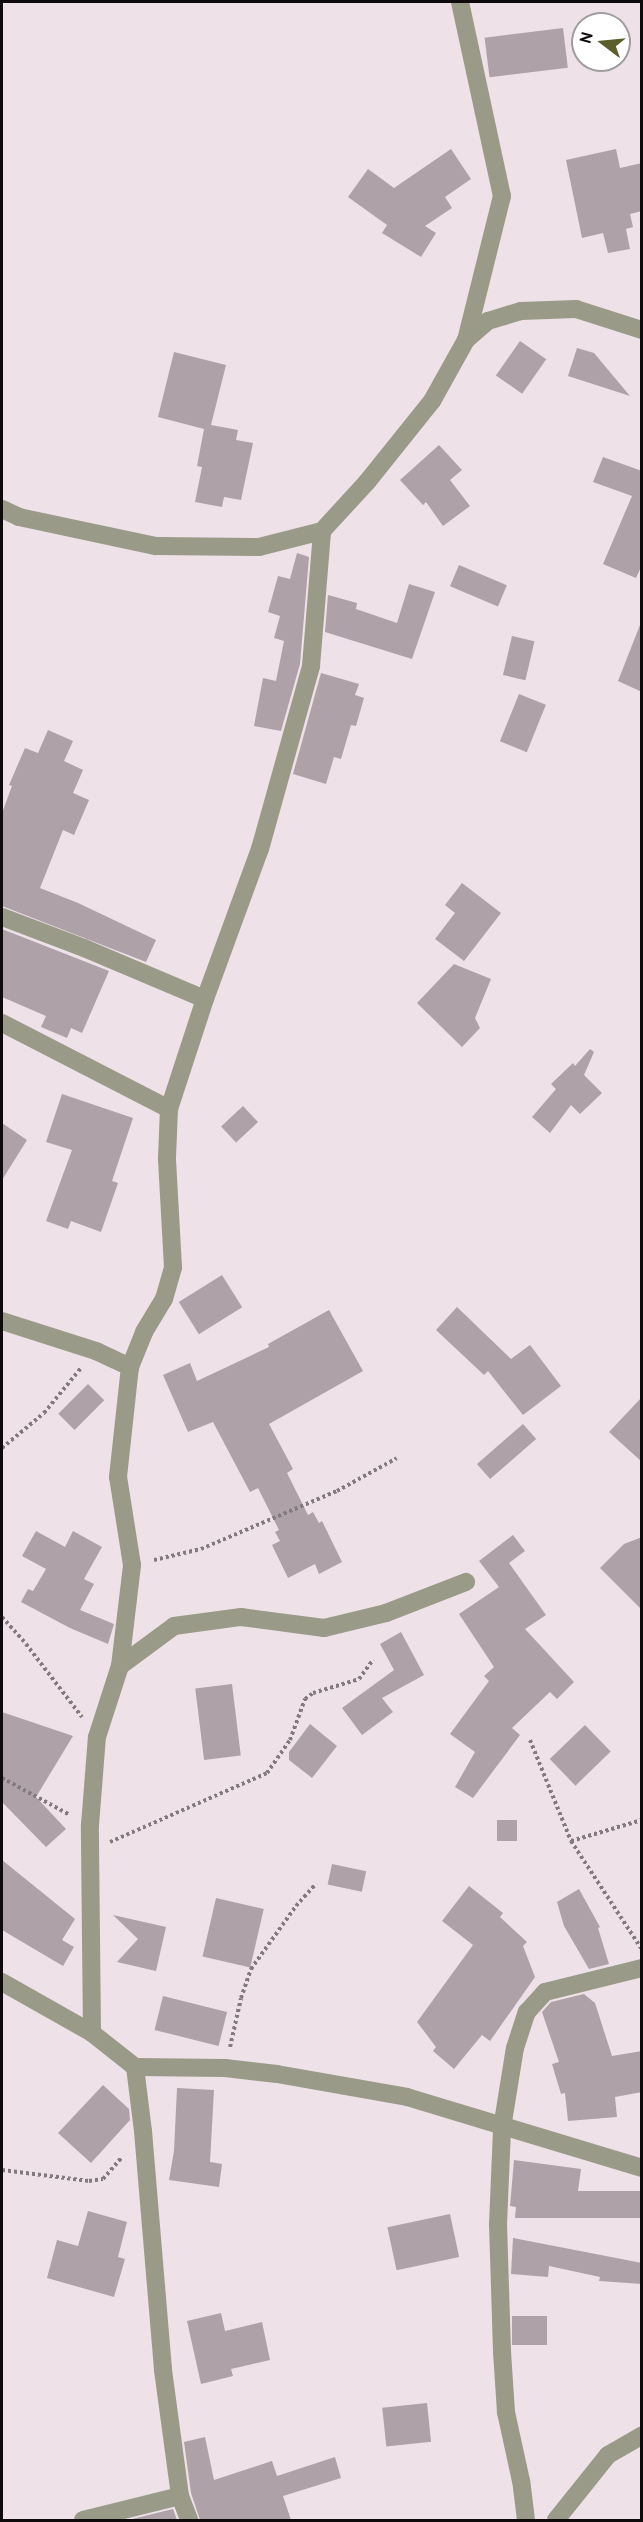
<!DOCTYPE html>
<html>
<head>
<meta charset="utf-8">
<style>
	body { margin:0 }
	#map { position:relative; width:643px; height:2522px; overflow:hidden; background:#eee1e8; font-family:"PT Sans",sans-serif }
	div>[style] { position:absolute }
	.building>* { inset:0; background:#aea2a8; transform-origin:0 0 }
	.path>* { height:4px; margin-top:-2px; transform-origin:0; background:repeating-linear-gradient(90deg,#837a7f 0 3px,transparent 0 6px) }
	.minor>* { height:18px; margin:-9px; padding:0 9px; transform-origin:9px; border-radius:9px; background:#999a87 }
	span { translate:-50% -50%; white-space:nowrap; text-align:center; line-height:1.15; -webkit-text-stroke:4.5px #fff; paint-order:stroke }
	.frame { position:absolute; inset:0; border:3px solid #0f0b0d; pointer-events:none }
	.north { position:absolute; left:571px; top:12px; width:60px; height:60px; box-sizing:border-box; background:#fff; border:2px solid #9f9d9e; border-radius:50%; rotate:286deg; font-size:16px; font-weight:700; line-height:24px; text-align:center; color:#0f0b0d }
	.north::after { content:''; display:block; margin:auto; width:21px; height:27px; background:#5c5e2c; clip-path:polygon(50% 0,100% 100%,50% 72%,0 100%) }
</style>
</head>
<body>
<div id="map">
	<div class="building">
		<div style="left:563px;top:28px;width:40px;height:79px;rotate:83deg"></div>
		<div style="clip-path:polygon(451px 149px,471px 179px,445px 197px,452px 208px,425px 226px,436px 233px,421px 257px,382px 233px,387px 225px,348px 197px,368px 169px,394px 188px)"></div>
		<div style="clip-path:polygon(616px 149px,620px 168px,642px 163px,642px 211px,630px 214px,633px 227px,626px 229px,630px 249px,608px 253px,603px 233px,582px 238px,566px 160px)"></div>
		<div style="left:520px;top:341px;width:32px;height:42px;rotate:35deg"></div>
		<div style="clip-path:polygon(577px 348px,594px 353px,630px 396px,568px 376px)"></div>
		<div style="clip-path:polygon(174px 352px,226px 365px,211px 425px,238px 430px,236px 440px,253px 443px,241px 500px,224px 497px,222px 507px,195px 502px,202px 467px,197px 466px,204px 429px,158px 417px)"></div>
		<div style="clip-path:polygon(439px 445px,462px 470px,450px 480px,470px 506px,443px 526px,426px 502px,423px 505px,400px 480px)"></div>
		<div style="clip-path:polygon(603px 457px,642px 471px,642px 565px,636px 578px,603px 564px,632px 496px,593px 482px)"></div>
		<div style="clip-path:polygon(297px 553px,309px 557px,300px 664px,281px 731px,254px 726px,263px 678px,276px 681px,284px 641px,274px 638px,280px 616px,268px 612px,278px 576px,290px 579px)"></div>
		<div style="left:459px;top:565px;width:52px;height:23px;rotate:23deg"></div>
		<div style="clip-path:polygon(409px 584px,435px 592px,412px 659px,325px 632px,328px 595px,357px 603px,356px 609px,397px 623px)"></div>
		<div style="clip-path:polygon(640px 625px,642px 625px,642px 692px,618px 681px)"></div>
		<div style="left:512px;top:636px;width:23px;height:40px;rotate:13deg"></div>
		<div style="clip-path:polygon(321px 673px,359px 684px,355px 695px,364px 698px,356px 726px,351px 725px,341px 759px,334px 757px,326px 784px,293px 774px)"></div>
		<div style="left:519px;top:694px;width:29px;height:51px;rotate:22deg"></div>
		<div style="clip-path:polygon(48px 730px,73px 741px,64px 761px,83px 770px,73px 793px,89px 800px,74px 835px,63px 830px,40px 888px,78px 903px,156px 940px,146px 962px,2px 906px,2px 813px,12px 786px,9px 785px,25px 748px,38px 753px)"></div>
		<div style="clip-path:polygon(462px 883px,501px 913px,464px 961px,435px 939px,455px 913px,445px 905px)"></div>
		<div style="clip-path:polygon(2px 929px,109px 971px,82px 1033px,71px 1028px,67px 1038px,41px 1027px,46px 1016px,2px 997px)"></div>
		<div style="clip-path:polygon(454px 964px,491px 979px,475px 1018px,480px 1028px,462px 1047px,417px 1003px)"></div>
		<div style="clip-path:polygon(590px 1049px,594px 1052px,584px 1075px,602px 1093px,580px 1114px,571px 1105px,550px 1133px,532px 1117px,556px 1089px,551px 1084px,573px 1063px,575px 1066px)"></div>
		<div style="clip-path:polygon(62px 1094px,133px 1118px,112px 1181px,118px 1183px,101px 1232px,71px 1221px,68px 1229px,46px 1221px,72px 1150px,46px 1142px)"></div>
		<div style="left:243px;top:1106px;width:22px;height:30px;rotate:47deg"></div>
		<div style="clip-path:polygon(2px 1123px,27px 1140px,2px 1180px)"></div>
		<div style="left:222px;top:1275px;width:38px;height:51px;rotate:58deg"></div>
		<div style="clip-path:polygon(457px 1307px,511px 1359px,530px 1345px,561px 1386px,523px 1415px,488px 1371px,484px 1375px,436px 1330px)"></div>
		<div style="clip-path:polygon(329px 1310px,363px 1371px,269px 1424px,293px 1469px,287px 1473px,308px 1515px,313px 1512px,319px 1523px,322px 1521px,342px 1562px,319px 1574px,315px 1564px,288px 1578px,272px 1545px,280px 1541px,275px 1532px,279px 1530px,258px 1488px,250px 1492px,213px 1422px,188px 1432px,163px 1375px,190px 1363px,197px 1381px,269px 1347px,268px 1344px)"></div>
		<div style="left:88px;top:1384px;width:23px;height:42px;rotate:45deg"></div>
		<div style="clip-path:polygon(642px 1397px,642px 1462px,609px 1432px)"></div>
		<div style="left:523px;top:1424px;width:20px;height:61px;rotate:49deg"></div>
		<div style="clip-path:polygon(36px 1531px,65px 1547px,73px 1531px,102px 1547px,84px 1579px,94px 1584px,80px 1610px,114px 1624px,108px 1644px,70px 1628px,21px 1602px,28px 1589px,33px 1591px,46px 1569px,22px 1556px)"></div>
		<div style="clip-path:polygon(513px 1535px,525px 1551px,509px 1563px,546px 1615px,525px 1629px,574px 1682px,557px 1699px,550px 1692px,512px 1728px,520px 1735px,473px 1798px,455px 1787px,475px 1752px,450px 1734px,489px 1681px,484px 1676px,494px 1667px,459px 1614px,499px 1587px,479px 1561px)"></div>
		<div style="clip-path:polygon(642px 1537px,642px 1610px,600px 1568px,624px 1544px)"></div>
		<div style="clip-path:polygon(401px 1632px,424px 1675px,382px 1698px,393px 1712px,362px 1735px,342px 1708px,394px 1670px,380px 1644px)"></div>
		<div style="left:232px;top:1684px;width:72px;height:37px;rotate:83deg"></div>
		<div style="clip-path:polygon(2px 1712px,73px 1736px,36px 1797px,66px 1829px,46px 1847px,2px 1802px)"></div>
		<div style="clip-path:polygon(310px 1724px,337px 1746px,312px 1778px,289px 1760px,289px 1752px)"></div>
		<div style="left:585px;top:1725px;width:37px;height:49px;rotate:46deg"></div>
		<div style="left:497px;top:1820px;width:20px;height:21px"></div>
		<div style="clip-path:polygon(2px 1860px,75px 1919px,62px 1940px,74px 1947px,63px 1966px,2px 1930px)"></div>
		<div style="left:332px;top:1864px;width:35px;height:21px;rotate:12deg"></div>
		<div style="clip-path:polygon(469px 1886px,503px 1913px,500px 1917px,527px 1942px,523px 1946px,535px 1977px,490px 2041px,482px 2035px,454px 2069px,433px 2051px,436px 2047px,417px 2022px,473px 1945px,442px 1921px)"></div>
		<div style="clip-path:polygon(579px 1889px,600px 1927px,598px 1928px,609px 1964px,589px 1969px,564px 1926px,557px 1902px)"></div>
		<div style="left:216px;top:1898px;width:49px;height:60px;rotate:13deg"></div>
		<div style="clip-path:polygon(113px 1915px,166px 1927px,156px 1971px,117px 1962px,138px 1939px)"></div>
		<div style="clip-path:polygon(584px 1994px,595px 2003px,612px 2056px,642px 2051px,642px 2092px,615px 2097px,617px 2117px,568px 2121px,565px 2093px,561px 2094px,552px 2064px,559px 2062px,542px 2012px,551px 2002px)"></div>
		<div style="left:163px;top:1996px;width:66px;height:35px;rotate:14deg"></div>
		<div style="clip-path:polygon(103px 2085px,129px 2109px,130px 2120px,91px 2163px,58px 2133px)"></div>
		<div style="clip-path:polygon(177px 2088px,214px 2090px,210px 2162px,222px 2164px,219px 2187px,169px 2180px,174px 2151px)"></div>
		<div style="clip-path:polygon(514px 2160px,581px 2169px,578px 2191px,642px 2191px,642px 2218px,515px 2218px,516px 2207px,510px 2206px)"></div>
		<div style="clip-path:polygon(88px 2211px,127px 2222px,118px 2257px,125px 2259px,114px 2297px,47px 2278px,57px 2240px,78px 2246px)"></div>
		<div style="left:450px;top:2214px;width:44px;height:64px;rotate:78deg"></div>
		<div style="clip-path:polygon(513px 2238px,642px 2263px,642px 2284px,599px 2281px,600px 2277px,549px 2266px,548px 2277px,511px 2274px)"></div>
		<div style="clip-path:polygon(221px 2313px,225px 2331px,262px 2322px,270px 2360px,231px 2369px,233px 2376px,201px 2384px,187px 2321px)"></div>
		<div style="left:512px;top:2316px;width:35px;height:29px"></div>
		<div style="left:427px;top:2403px;width:39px;height:45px;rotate:84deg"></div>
		<div style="clip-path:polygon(205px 2437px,214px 2480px,272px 2461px,277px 2476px,335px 2457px,341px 2478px,283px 2496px,291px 2520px,200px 2520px,191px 2493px,184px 2442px)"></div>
		<div style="clip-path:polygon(173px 2509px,177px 2520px,128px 2520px)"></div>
	</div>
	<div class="path">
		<div style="left:2px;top:1448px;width:55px;rotate:-39.8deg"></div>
		<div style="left:44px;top:1413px;width:58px;rotate:-50.6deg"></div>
		<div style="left:154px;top:1560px;width:48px;rotate:-13.2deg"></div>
		<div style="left:201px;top:1549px;width:148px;rotate:-23.1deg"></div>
		<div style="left:337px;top:1491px;width:68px;rotate:-28.8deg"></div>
		<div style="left:2px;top:1617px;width:36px;rotate:48deg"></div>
		<div style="left:26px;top:1644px;width:92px;rotate:52.5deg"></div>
		<div style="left:530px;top:1740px;width:109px;rotate:67.9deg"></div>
		<div style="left:571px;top:1841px;width:128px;rotate:56.8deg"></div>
		<div style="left:2px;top:1778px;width:77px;rotate:28.6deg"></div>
		<div style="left:571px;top:1841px;width:74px;rotate:-16.5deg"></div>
		<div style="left:110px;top:1842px;width:171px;rotate:-23.7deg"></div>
		<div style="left:267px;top:1773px;width:40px;rotate:-55.1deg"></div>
		<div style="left:290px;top:1740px;width:44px;rotate:-69.9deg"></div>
		<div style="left:305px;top:1699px;width:10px;rotate:-37deg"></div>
		<div style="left:313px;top:1693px;width:48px;rotate:-16.9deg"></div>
		<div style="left:359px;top:1679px;width:24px;rotate:-54deg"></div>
		<div style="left:230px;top:2047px;width:50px;rotate:-77.3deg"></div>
		<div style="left:241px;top:1998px;width:31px;rotate:-71deg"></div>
		<div style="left:251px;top:1969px;width:77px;rotate:-54.5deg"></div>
		<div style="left:296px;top:1906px;width:30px;rotate:-48deg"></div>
		<div style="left:2px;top:2170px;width:88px;rotate:7.2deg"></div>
		<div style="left:89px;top:2181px;width:14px;rotate:-8deg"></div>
		<div style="left:103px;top:2179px;width:29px;rotate:-49deg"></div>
	</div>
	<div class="minor">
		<div style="left:460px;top:2px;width:198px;rotate:77.8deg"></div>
		<div style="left:502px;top:196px;width:148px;rotate:104deg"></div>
		<div style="left:2px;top:509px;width:19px;rotate:25deg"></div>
		<div style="left:19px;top:517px;width:140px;rotate:12deg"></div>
		<div style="left:156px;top:546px;width:103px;rotate:0.6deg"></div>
		<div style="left:259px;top:547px;width:65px;rotate:-14.3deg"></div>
		<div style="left:322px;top:531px;width:67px;rotate:-47.4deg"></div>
		<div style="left:367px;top:482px;width:104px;rotate:-51.3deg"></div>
		<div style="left:432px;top:401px;width:70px;rotate:-60.9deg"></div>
		<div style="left:466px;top:340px;width:29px;rotate:-41deg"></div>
		<div style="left:488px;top:321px;width:34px;rotate:-17deg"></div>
		<div style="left:521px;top:311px;width:55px;rotate:-2.1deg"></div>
		<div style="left:576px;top:309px;width:69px;rotate:17.7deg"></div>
		<div style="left:2px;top:917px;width:88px;rotate:20.7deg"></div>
		<div style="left:84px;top:948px;width:131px;rotate:22.9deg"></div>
		<div style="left:2px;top:1023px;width:188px;rotate:27.2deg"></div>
		<div style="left:2px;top:1321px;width:99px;rotate:17.7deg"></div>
		<div style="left:96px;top:1351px;width:38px;rotate:25deg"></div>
		<div style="left:120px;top:1666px;width:67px;rotate:-36.5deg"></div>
		<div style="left:174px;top:1626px;width:68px;rotate:-7.7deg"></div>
		<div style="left:241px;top:1617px;width:84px;rotate:7.5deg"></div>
		<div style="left:324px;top:1628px;width:64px;rotate:-13.6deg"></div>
		<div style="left:386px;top:1613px;width:86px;rotate:-21.2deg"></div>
		<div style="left:2px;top:1982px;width:103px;rotate:29.5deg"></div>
		<div style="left:92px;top:2033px;width:55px;rotate:38.3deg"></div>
		<div style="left:135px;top:2067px;width:64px;rotate:82.9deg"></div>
		<div style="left:143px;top:2131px;width:240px;rotate:85.2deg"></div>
		<div style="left:163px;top:2370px;width:127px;rotate:82.3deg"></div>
		<div style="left:180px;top:2496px;width:26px;rotate:69deg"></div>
		<div style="left:92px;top:2033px;width:208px;rotate:-90.6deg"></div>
		<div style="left:90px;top:1825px;width:88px;rotate:-85.5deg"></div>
		<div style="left:97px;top:1737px;width:75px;rotate:-72.1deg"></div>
		<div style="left:120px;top:1666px;width:102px;rotate:-83.2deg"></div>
		<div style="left:132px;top:1565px;width:89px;rotate:-99deg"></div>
		<div style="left:118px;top:1477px;width:111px;rotate:-83.8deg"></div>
		<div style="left:130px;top:1367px;width:38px;rotate:-68deg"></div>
		<div style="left:144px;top:1332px;width:39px;rotate:-59deg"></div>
		<div style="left:164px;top:1299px;width:33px;rotate:-74deg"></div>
		<div style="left:173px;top:1267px;width:109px;rotate:-93.2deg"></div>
		<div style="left:167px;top:1158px;width:49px;rotate:-87.7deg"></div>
		<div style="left:169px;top:1109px;width:116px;rotate:-71.9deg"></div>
		<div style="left:205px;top:999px;width:160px;rotate:-69.9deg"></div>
		<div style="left:260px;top:849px;width:190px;rotate:-74.4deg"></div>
		<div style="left:311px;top:666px;width:135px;rotate:-85.3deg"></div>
		<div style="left:135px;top:2067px;width:90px;rotate:0.6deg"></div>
		<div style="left:225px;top:2068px;width:52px;rotate:6.6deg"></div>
		<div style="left:277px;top:2074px;width:132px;rotate:10deg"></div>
		<div style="left:407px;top:2097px;width:245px;rotate:16.8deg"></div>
		<div style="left:83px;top:2520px;width:100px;rotate:-13.9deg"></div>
		<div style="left:526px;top:2520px;width:39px;rotate:-97deg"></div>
		<div style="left:521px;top:2481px;width:71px;rotate:-102.3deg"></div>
		<div style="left:506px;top:2412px;width:61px;rotate:-93.8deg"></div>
		<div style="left:502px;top:2351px;width:126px;rotate:-91.8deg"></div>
		<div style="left:498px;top:2225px;width:97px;rotate:-87.6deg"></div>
		<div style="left:502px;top:2128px;width:81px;rotate:-80.8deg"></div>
		<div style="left:515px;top:2048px;width:38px;rotate:-72deg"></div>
		<div style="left:527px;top:2012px;width:27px;rotate:-48deg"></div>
		<div style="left:545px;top:1992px;width:100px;rotate:-13.9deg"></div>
		<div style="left:556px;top:2520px;width:83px;rotate:-51.3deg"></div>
		<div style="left:608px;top:2455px;width:39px;rotate:-30deg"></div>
	</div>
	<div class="frame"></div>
	<div class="north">N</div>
</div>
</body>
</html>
